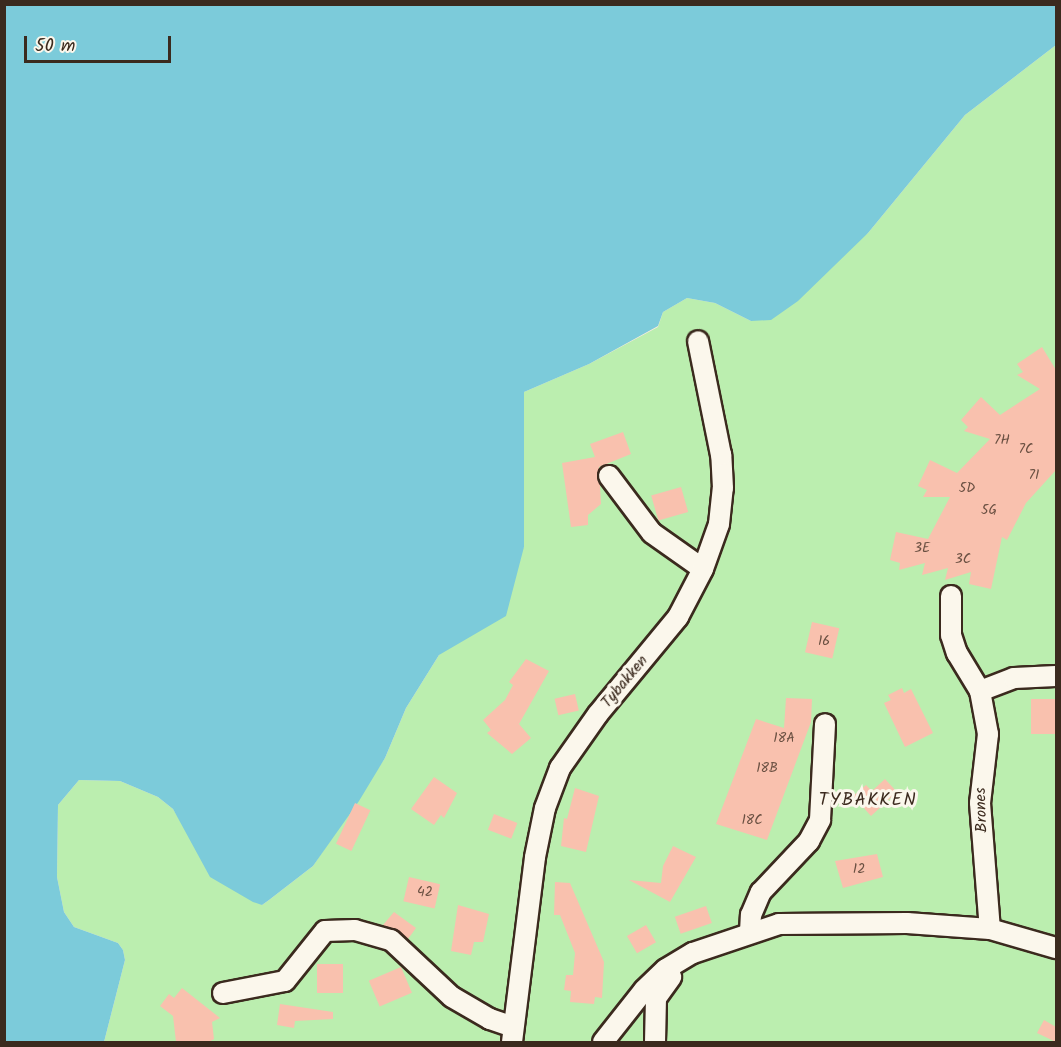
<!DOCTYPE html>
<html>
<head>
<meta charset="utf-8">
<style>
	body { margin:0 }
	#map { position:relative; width:1061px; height:1047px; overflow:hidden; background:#fbece0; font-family:Kalam,sans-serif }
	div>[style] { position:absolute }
	.green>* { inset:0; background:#bbeeaf }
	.water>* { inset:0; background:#7ccbda }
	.building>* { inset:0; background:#f9c1ae; transform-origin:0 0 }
	.roads { filter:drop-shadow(2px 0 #3b2a1e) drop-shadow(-2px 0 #3b2a1e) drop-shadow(0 2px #3b2a1e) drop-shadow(0 -2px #3b2a1e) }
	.street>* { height:20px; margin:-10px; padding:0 10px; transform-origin:10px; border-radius:10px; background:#fbf7ec }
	span { translate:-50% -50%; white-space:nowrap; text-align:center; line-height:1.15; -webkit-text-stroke:6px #fbf7ec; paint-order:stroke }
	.number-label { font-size:14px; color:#6a5042 }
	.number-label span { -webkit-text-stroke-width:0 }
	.street-label { font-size:16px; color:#3b2a1e }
	.neighbourhood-label { font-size:18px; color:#3b2a1e; letter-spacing:1.5px }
	.frame { position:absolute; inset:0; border:6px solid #3b2a1e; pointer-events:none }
	.scale { position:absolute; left:24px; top:36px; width:147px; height:27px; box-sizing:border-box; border:3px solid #3b2a1e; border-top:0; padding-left:8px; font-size:18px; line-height:21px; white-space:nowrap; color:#3b2a1e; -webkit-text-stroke:4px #fbf7ec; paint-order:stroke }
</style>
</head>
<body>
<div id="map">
	<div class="green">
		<div style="clip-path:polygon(1056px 45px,1056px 1042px,104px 1042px,125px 960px,123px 950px,118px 943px,74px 927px,64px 912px,57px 877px,58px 805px,79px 780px,120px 781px,158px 797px,173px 809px,193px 841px,262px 905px,269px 900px,313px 866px,385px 758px,406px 708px,439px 655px,524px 547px,524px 392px,589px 364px,658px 327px,663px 312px,687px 298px,715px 303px,751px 321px,868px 233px,965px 115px)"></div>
	</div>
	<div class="water">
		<div style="clip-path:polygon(5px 5px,1056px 5px,1056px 45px,965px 115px,868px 233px,798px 301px,771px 320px,751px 321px,715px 303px,687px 298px,663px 312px,658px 326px,589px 364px,524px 392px,524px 547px,506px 616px,439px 655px,406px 708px,385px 758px,359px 801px,313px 866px,269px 900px,262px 905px,253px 902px,210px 877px,173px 809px,158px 797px,120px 781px,79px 780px,58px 805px,57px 877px,64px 912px,74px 927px,118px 943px,123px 950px,125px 960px,104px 1042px,5px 1042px)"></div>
	</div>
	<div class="building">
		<div style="clip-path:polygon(1042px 347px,1056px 370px,1056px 470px,1026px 503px,1007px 540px,1002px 537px,991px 589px,969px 584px,971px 572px,945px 580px,948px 568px,922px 575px,925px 563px,899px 570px,900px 563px,890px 560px,896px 532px,928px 539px,950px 497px,923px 497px,927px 490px,918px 486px,930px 460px,957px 473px,990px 439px,964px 431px,968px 427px,961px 420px,981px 397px,1000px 415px,1040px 389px,1017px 375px,1023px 372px,1017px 364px)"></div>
		<div style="clip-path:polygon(623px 432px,631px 454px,599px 467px,601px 504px,588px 515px,588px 525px,571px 527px,562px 463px,595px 457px,590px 444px)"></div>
		<div style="left:681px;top:487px;width:26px;height:31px;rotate:74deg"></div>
		<div style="left:812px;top:622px;width:28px;height:31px;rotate:13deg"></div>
		<div style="clip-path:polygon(526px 659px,549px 671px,519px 724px,531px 738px,512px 754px,487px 733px,491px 730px,483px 720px,505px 700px,513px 685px,509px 682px)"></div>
		<div style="clip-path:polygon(902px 688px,904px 693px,911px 689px,933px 733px,905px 747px,884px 703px,891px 700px,888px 695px)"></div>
		<div style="left:575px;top:694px;width:17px;height:21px;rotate:77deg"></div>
		<div style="clip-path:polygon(786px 698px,812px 699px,811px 722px,767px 840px,716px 824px,756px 719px,784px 728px)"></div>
		<div style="left:1031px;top:699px;width:25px;height:35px"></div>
		<div style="clip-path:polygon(434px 777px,457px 793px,444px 818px,441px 815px,434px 825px,411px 809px)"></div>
		<div style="clip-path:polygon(885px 779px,897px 792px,871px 816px,853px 796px,866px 785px,872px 791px)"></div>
		<div style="clip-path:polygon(575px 788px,599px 796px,586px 852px,561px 846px,564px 818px,567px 819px)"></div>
		<div style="left:355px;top:803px;width:17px;height:45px;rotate:25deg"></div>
		<div style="left:494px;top:814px;width:25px;height:17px;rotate:21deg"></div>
		<div style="clip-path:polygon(673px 846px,696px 857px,670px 902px,629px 880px,661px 883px,663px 866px)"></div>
		<div style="clip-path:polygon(877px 854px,883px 877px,843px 888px,835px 861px)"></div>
		<div style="left:409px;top:877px;width:32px;height:25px;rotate:13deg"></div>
		<div style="clip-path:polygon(555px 882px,570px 883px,604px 962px,602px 998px,595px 997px,594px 1004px,570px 1002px,571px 991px,564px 990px,566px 975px,573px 975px,575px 953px,560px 915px,554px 915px)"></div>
		<div style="clip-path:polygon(458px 905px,489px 914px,483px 942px,474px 942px,471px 955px,451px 951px)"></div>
		<div style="left:706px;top:906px;width:18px;height:33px;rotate:71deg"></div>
		<div style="clip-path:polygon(394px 912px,416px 928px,408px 939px,383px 925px)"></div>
		<div style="left:646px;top:925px;width:20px;height:22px;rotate:60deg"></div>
		<div style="left:317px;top:964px;width:26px;height:29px"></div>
		<div style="left:401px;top:967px;width:28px;height:35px;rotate:67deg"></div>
		<div style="clip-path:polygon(182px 988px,220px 1018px,212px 1022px,214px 1039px,209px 1042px,176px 1042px,173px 1016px,160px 1006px,169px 994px,174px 998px)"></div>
		<div style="clip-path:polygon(280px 1004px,333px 1012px,333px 1019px,295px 1021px,294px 1028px,277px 1025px)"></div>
		<div style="clip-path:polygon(1044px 1020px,1056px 1027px,1056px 1042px,1037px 1033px)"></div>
	</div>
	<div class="roads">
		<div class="street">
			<div style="left:609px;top:476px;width:71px;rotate:53deg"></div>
			<div style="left:652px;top:533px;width:62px;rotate:35.2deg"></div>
			<div style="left:951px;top:596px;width:39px;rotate:90deg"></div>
			<div style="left:951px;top:635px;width:19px;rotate:72deg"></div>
			<div style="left:957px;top:653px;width:44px;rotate:58.8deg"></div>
			<div style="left:980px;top:691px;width:44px;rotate:79.5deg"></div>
			<div style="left:988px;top:734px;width:69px;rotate:96.6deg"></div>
			<div style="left:980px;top:803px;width:126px;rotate:85.5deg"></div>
			<div style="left:980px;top:691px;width:36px;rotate:-21deg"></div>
			<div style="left:1014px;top:678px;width:42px;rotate:-2.7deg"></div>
			<div style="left:750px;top:932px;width:17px;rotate:-87deg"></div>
			<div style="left:751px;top:915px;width:25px;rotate:-67deg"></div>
			<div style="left:761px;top:892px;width:70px;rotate:-46.7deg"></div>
			<div style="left:809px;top:841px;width:24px;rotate:-62deg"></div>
			<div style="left:820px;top:820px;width:96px;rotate:-87deg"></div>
			<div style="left:223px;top:993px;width:63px;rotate:-11deg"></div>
			<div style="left:285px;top:981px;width:64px;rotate:-51.3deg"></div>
			<div style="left:325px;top:931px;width:30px;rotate:-2deg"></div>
			<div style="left:355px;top:930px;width:37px;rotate:16deg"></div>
			<div style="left:391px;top:940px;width:83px;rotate:43.1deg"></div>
			<div style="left:452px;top:997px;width:44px;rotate:30.1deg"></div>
			<div style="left:490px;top:1019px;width:24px;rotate:19deg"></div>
			<div style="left:512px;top:1042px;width:186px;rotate:-82.9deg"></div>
			<div style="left:535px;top:857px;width:50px;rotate:-78.5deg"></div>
			<div style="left:545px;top:808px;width:43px;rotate:-69.4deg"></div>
			<div style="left:560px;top:768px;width:66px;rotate:-54.9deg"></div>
			<div style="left:598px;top:714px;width:126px;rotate:-50.5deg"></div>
			<div style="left:678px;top:617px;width:54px;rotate:-62.5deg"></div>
			<div style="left:703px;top:569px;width:48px;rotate:-70.4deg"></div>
			<div style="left:719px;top:524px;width:36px;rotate:-84deg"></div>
			<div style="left:723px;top:488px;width:33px;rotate:-93deg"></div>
			<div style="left:721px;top:455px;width:116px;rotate:-101.4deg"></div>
			<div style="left:603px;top:1042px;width:66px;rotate:-51.7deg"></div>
			<div style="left:644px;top:990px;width:30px;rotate:-44deg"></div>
			<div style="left:666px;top:969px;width:31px;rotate:-31deg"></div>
			<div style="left:693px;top:953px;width:91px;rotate:-18.6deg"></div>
			<div style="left:779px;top:924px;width:128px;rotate:-0.4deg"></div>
			<div style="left:907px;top:923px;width:83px;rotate:4.1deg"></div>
			<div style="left:990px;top:929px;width:69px;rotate:16.1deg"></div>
			<div style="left:655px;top:1042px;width:44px;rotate:-88.7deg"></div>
			<div style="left:656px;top:998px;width:26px;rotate:-54deg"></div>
		</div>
	</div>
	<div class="number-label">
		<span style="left:1002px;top:440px">7H</span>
		<span style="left:1026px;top:449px">7C</span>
		<span style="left:1034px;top:475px">7I</span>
		<span style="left:967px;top:488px">5D</span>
		<span style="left:989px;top:510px">5G</span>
		<span style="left:922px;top:548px">3E</span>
		<span style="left:963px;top:559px">3C</span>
		<span style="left:824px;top:641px">16</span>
		<span style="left:784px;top:738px">18A</span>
		<span style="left:767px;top:768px">18B</span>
		<span style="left:752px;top:820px">18C</span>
		<span style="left:859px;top:869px">12</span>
		<span style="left:425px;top:892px">42</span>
	</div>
	<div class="street-label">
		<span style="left:625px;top:682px;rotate:-50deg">Tybakken</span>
		<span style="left:982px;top:810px;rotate:-92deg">Brones</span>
	</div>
	<div class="neighbourhood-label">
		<span style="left:868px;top:801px">TYBAKKEN</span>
	</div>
	<div class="frame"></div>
	<div class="scale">50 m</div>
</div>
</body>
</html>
